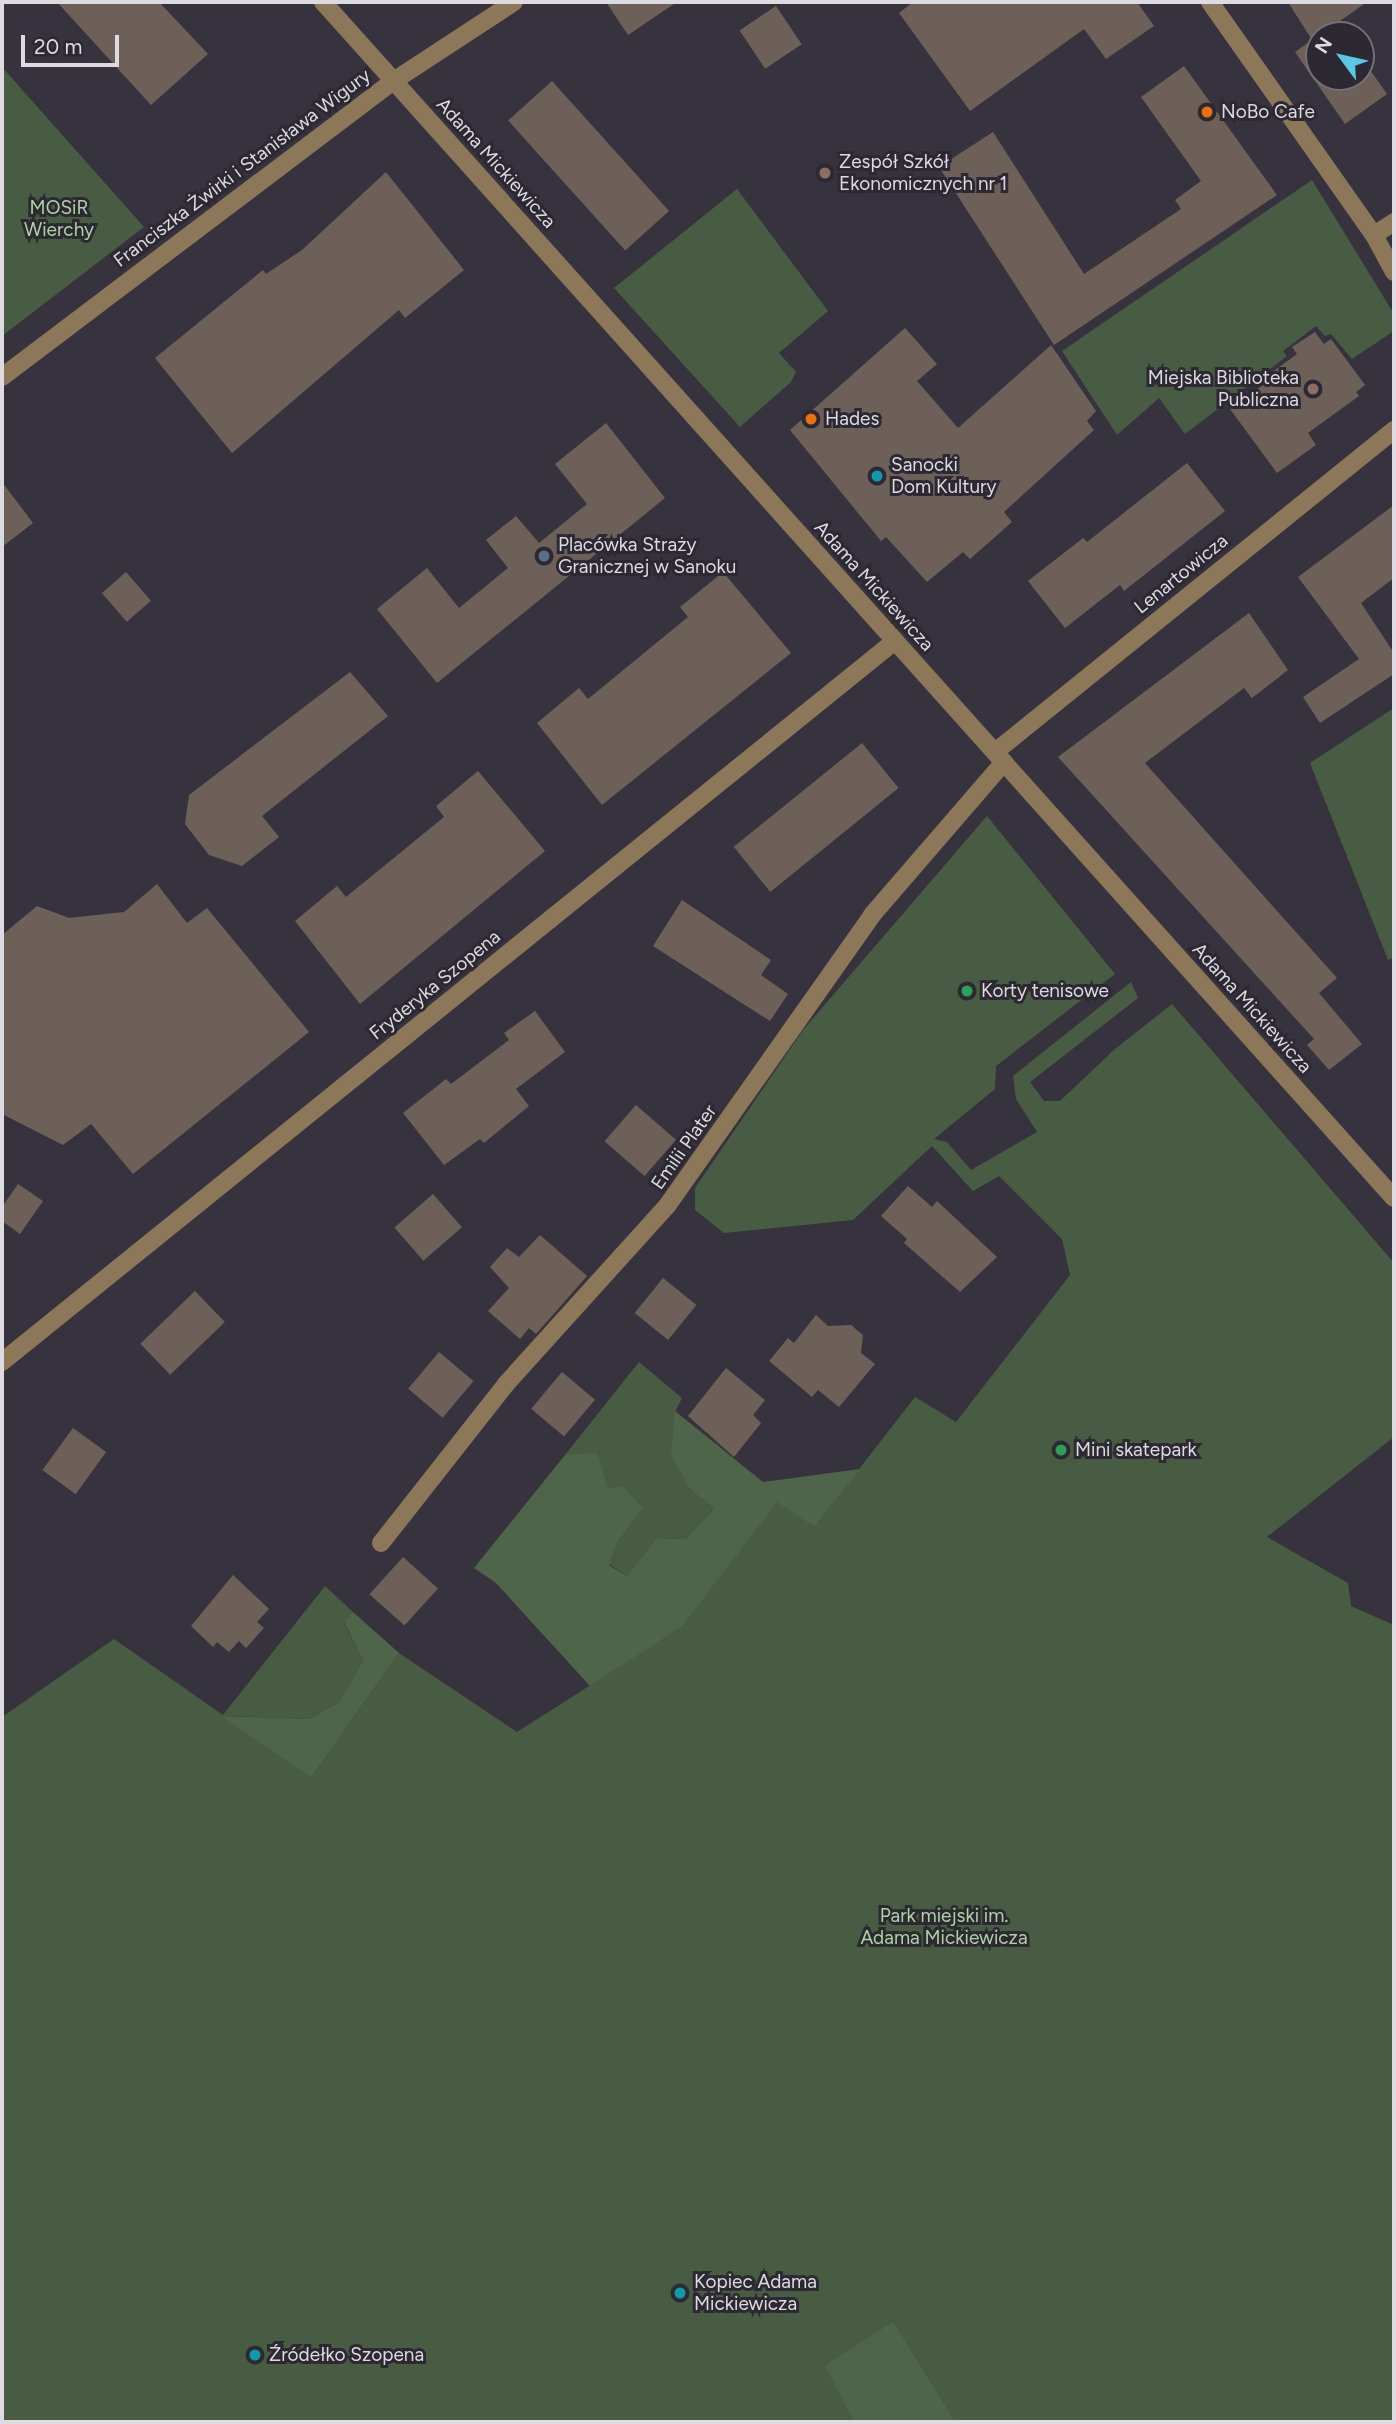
<!DOCTYPE html>
<html>
<head>
<meta charset="utf-8">
<style>
	body { margin:0 }
	#map { position:relative; width:1396px; height:2424px; overflow:hidden; background:#37333e; font-family:Figtree,sans-serif }
	div>[style] { position:absolute }
	.green>* { inset:0; background:#475c42 }
	.forest>* { inset:0; background:#4e6549 }
	.building>* { inset:0; background:#6d6059; transform-origin:0 0 }
	.minor>* { height:18px; margin:-9px; padding:0 9px; transform-origin:9px; border-radius:9px; background:#8c7759 }
	.dots>* { width:19px; height:19px; translate:-50% -50%; box-sizing:border-box; border:4px solid #2d2933; border-radius:50% }
	span { translate:-50% -50%; white-space:nowrap; text-align:center; line-height:1.15; -webkit-text-stroke:6px #2d2933; paint-order:stroke }
	.poi-label { font-size:19px; color:#dddae1 }
	.left { translate:0 -50%; text-align:left }
	.right { translate:-100% -50%; text-align:right }
	.street-label { font-size:19px; color:#dddae1 }
	.park-label { font-size:19px; color:#acd4a1 }
	.frame { position:absolute; inset:0; border:4px solid #dddae1; pointer-events:none }
	.north { position:absolute; left:1305px; top:21px; width:70px; height:70px; box-sizing:border-box; background:#2d2933; border:2px solid #737079; border-radius:50%; rotate:303deg; font-size:19px; font-weight:700; line-height:28px; text-align:center; color:#dddae1 }
	.north::after { content:''; display:block; margin:auto; width:24px; height:32px; background:#5ac8e5; clip-path:polygon(50% 0,100% 100%,50% 72%,0 100%) }
	.scale { position:absolute; left:21px; top:35px; width:98px; height:32px; box-sizing:border-box; border:4px solid #dddae1; border-top:0; padding-left:9px; font-size:21px; line-height:24px; white-space:nowrap; color:#dddae1; -webkit-text-stroke:5px #2d2933; paint-order:stroke }
</style>
</head>
<body>
<div id="map">
	<div class="green">
		<div style="clip-path:polygon(2px 67px,144px 227px,2px 336px)"></div>
		<div style="clip-path:polygon(1312px 180px,1394px 314px,1394px 331px,1352px 359px,1331px 334px,1325px 336px,1316px 326px,1283px 351px,1287px 356px,1185px 434px,1159px 398px,1117px 435px,1062px 351px)"></div>
		<div style="clip-path:polygon(737px 189px,828px 311px,779px 353px,796px 372px,791px 382px,740px 427px,614px 288px)"></div>
		<div style="clip-path:polygon(1394px 708px,1394px 957px,1388px 960px,1310px 763px)"></div>
		<div style="clip-path:polygon(987px 816px,1115px 974px,996px 1066px,995px 1089px,934px 1139px,947px 1142px,971px 1170px,1037px 1132px,1016px 1099px,1013px 1076px,1131px 982px,1138px 998px,1030px 1082px,1044px 1101px,1060px 1101px,1115px 1049px,1172px 1004px,1394px 1263px,1394px 1437px,1267px 1537px,1348px 1583px,1351px 1606px,1394px 1625px,1394px 2422px,956px 2422px,893px 2321px,826px 2366px,854px 2422px,2px 2422px,2px 1717px,114px 1639px,223px 1715px,325px 1586px,353px 1612px,344px 1623px,363px 1661px,339px 1702px,310px 1719px,224px 1716px,311px 1778px,399px 1653px,517px 1732px,683px 1626px,777px 1501px,814px 1527px,915px 1397px,956px 1422px,1070px 1275px,1062px 1239px,999px 1176px,973px 1191px,932px 1146px,853px 1220px,724px 1233px,695px 1210px,695px 1188px,803px 1030px)"></div>
		<div style="clip-path:polygon(639px 1362px,682px 1398px,675px 1412px,691px 1490px,714px 1509px,685px 1539px,656px 1538px,627px 1576px,609px 1564px,617px 1543px,643px 1508px,608px 1490px,565px 1455px)"></div>
	</div>
	<div class="forest">
		<div style="clip-path:polygon(675px 1411px,763px 1482px,860px 1469px,814px 1527px,777px 1502px,683px 1626px,590px 1686px,496px 1583px,474px 1568px,565px 1455px,597px 1453px,608px 1489px,622px 1486px,643px 1508px,617px 1543px,609px 1565px,627px 1576px,656px 1538px,685px 1539px,714px 1509px,691px 1490px,671px 1456px)"></div>
		<div style="clip-path:polygon(353px 1612px,399px 1653px,311px 1778px,222px 1716px,310px 1719px,339px 1702px,363px 1661px,344px 1622px)"></div>
		<div style="clip-path:polygon(893px 2321px,956px 2422px,854px 2422px,825px 2366px)"></div>
	</div>
	<div class="building">
		<div style="clip-path:polygon(57px 2px,159px 2px,208px 54px,151px 105px)"></div>
		<div style="clip-path:polygon(606px 2px,677px 2px,628px 35px)"></div>
		<div style="clip-path:polygon(913px 2px,1137px 2px,1154px 26px,1106px 59px,1084px 29px,970px 111px,899px 13px)"></div>
		<div style="clip-path:polygon(1288px 2px,1367px 2px,1337px 23px,1346px 35px,1319px 35px,1319px 77px,1361px 77px,1361px 57px,1387px 94px,1345px 124px,1295px 52px,1312px 40px)"></div>
		<div style="left:776px;top:6px;width:46px;height:44px;rotate:56deg"></div>
		<div style="clip-path:polygon(1184px 66px,1277px 195px,1054px 345px,939px 167px,993px 132px,1084px 274px,1181px 209px,1175px 200px,1201px 181px,1141px 97px)"></div>
		<div style="left:552px;top:81px;width:175px;height:59px;rotate:48deg"></div>
		<div style="clip-path:polygon(386px 172px,464px 270px,405px 318px,399px 310px,232px 453px,155px 358px,263px 270px,266px 274px,302px 250px)"></div>
		<div style="clip-path:polygon(905px 328px,937px 364px,917px 381px,958px 428px,1051px 345px,1096px 411px,1087px 421px,1094px 430px,1004px 512px,1012px 522px,970px 559px,963px 552px,927px 582px,886px 537px,881px 541px,790px 430px)"></div>
		<div style="clip-path:polygon(1315px 332px,1324px 344px,1331px 339px,1365px 385px,1356px 392px,1359px 396px,1308px 433px,1316px 445px,1277px 473px,1230px 409px,1274px 377px,1271px 373px,1297px 354px,1292px 347px)"></div>
		<div style="clip-path:polygon(606px 423px,665px 498px,437px 683px,377px 609px,427px 568px,459px 608px,508px 568px,486px 540px,516px 516px,539px 543px,587px 504px,555px 464px)"></div>
		<div style="clip-path:polygon(1187px 463px,1225px 511px,1124px 591px,1120px 585px,1065px 628px,1028px 581px,1083px 538px,1087px 542px)"></div>
		<div style="clip-path:polygon(2px 482px,33px 523px,2px 547px)"></div>
		<div style="clip-path:polygon(1394px 505px,1394px 578px,1361px 603px,1394px 653px,1394px 674px,1320px 723px,1303px 697px,1359px 659px,1298px 577px)"></div>
		<div style="left:126px;top:572px;width:38px;height:32px;rotate:49deg"></div>
		<div style="clip-path:polygon(723px 572px,791px 653px,602px 805px,537px 723px,579px 688px,588px 699px,688px 617px,680px 607px)"></div>
		<div style="clip-path:polygon(1249px 613px,1288px 670px,1252px 698px,1244px 688px,1145px 763px,1337px 978px,1319px 993px,1362px 1044px,1329px 1070px,1307px 1045px,1314px 1039px,1058px 757px)"></div>
		<div style="clip-path:polygon(350px 672px,388px 716px,262px 816px,279px 837px,242px 866px,209px 855px,185px 824px,189px 795px)"></div>
		<div style="left:862px;top:743px;width:58px;height:165px;rotate:51deg"></div>
		<div style="clip-path:polygon(478px 771px,545px 851px,360px 1004px,295px 921px,337px 886px,346px 897px,444px 817px,436px 806px)"></div>
		<div style="clip-path:polygon(157px 884px,187px 923px,207px 908px,309px 1032px,133px 1174px,91px 1124px,63px 1145px,2px 1114px,2px 935px,37px 906px,69px 918px,124px 912px)"></div>
		<div style="clip-path:polygon(682px 900px,771px 960px,761px 975px,788px 994px,770px 1021px,653px 946px)"></div>
		<div style="clip-path:polygon(535px 1011px,565px 1052px,516px 1089px,529px 1106px,484px 1143px,480px 1139px,444px 1165px,403px 1113px,446px 1079px,451px 1084px,509px 1040px,504px 1033px)"></div>
		<div style="left:636px;top:1105px;width:53px;height:48px;rotate:41deg"></div>
		<div style="clip-path:polygon(18px 1184px,43px 1201px,20px 1234px,2px 1221px,2px 1207px)"></div>
		<div style="clip-path:polygon(908px 1186px,932px 1207px,937px 1201px,997px 1257px,960px 1292px,904px 1243px,907px 1239px,881px 1216px)"></div>
		<div style="left:433px;top:1194px;width:44px;height:51px;rotate:49deg"></div>
		<div style="clip-path:polygon(540px 1235px,587px 1276px,536px 1334px,529px 1328px,520px 1339px,488px 1311px,509px 1288px,490px 1267px,507px 1248px,519px 1257px)"></div>
		<div style="left:663px;top:1278px;width:43px;height:45px;rotate:39deg"></div>
		<div style="left:195px;top:1291px;width:43px;height:76px;rotate:46deg"></div>
		<div style="clip-path:polygon(816px 1315px,828px 1326px,851px 1325px,863px 1335px,861px 1353px,875px 1364px,839px 1407px,818px 1390px,812px 1397px,769px 1361px,788px 1338px,794px 1343px)"></div>
		<div style="left:439px;top:1352px;width:45px;height:48px;rotate:40deg"></div>
		<div style="clip-path:polygon(726px 1368px,765px 1400px,753px 1415px,761px 1423px,734px 1457px,688px 1416px)"></div>
		<div style="left:562px;top:1372px;width:43px;height:48px;rotate:40deg"></div>
		<div style="left:73px;top:1428px;width:41px;height:52px;rotate:36deg"></div>
		<div style="left:403px;top:1557px;width:47px;height:50px;rotate:42deg"></div>
		<div style="clip-path:polygon(233px 1575px,269px 1609px,257px 1622px,264px 1628px,246px 1648px,239px 1641px,229px 1652px,217px 1642px,213px 1647px,191px 1626px)"></div>
	</div>
	<div class="minor">
		<div style="left:323px;top:2px;width:1605px;rotate:48.16deg"></div>
		<div style="left:1210px;top:2px;width:285px;rotate:54.9deg"></div>
		<div style="left:1374px;top:235px;width:42px;rotate:61.6deg"></div>
		<div style="left:1374px;top:235px;width:24px;rotate:-33deg"></div>
		<div style="left:2px;top:377px;width:493px;rotate:-37.1deg"></div>
		<div style="left:395px;top:80px;width:142px;rotate:-33.2deg"></div>
		<div style="left:995px;top:752px;width:513px;rotate:-38.9deg"></div>
		<div style="left:2px;top:1362px;width:1148px;rotate:-38.92deg"></div>
		<div style="left:381px;top:1543px;width:202px;rotate:-51.8deg"></div>
		<div style="left:506px;top:1384px;width:240px;rotate:-47.9deg"></div>
		<div style="left:667px;top:1206px;width:356px;rotate:-54.8deg"></div>
		<div style="left:872px;top:915px;width:202px;rotate:-49.2deg"></div>
	</div>
	<div class="dots">
		<div style="left:1207px;top:112px;background:#e8710a"></div>
		<div style="left:825px;top:173px;background:#8d6e63"></div>
		<div style="left:1313px;top:389px;background:#8d6e63"></div>
		<div style="left:811px;top:419px;background:#e8710a"></div>
		<div style="left:877px;top:476px;background:#0f9aa8"></div>
		<div style="left:544px;top:556px;background:#5c6f8a"></div>
		<div style="left:967px;top:991px;background:#2e9e5b"></div>
		<div style="left:1061px;top:1450px;background:#2e9e5b"></div>
		<div style="left:680px;top:2293px;background:#0f9aa8"></div>
		<div style="left:255px;top:2355px;background:#0f9aa8"></div>
	</div>
	<div class="poi-label">
		<span class="left" style="left:1221px;top:112px">NoBo Cafe</span>
		<span class="left" style="left:839px;top:173px">Zespół Szkół<br>Ekonomicznych nr 1</span>
		<span class="right" style="left:1299px;top:389px">Miejska Biblioteka<br>Publiczna</span>
		<span class="left" style="left:825px;top:419px">Hades</span>
		<span class="left" style="left:891px;top:476px">Sanocki<br>Dom Kultury</span>
		<span class="left" style="left:558px;top:556px">Placówka Straży<br>Granicznej w Sanoku</span>
		<span class="left" style="left:981px;top:991px">Korty tenisowe</span>
		<span class="left" style="left:1075px;top:1450px">Mini skatepark</span>
		<span class="left" style="left:694px;top:2293px">Kopiec Adama<br>Mickiewicza</span>
		<span class="left" style="left:269px;top:2355px">Źródełko Szopena</span>
	</div>
	<div class="street-label">
		<span style="left:496px;top:163px;rotate:48deg">Adama Mickiewicza</span>
		<span style="left:242px;top:168px;rotate:-37deg">Franciszka Żwirki i Stanisława Wigury</span>
		<span style="left:1181px;top:574px;rotate:-39deg">Lenartowicza</span>
		<span style="left:874px;top:586px;rotate:48deg">Adama Mickiewicza</span>
		<span style="left:435px;top:985px;rotate:-39deg">Fryderyka Szopena</span>
		<span style="left:1252px;top:1008px;rotate:48deg">Adama Mickiewicza</span>
		<span style="left:684px;top:1147px;rotate:-55deg">Emilii Plater</span>
	</div>
	<div class="park-label">
		<span style="left:59px;top:219px">MOSiR<br>Wierchy</span>
		<span style="left:944px;top:1927px">Park miejski im.<br>Adama Mickiewicza</span>
	</div>
	<div class="frame"></div>
	<div class="north">N</div>
	<div class="scale">20 m</div>
</div>
</body>
</html>
